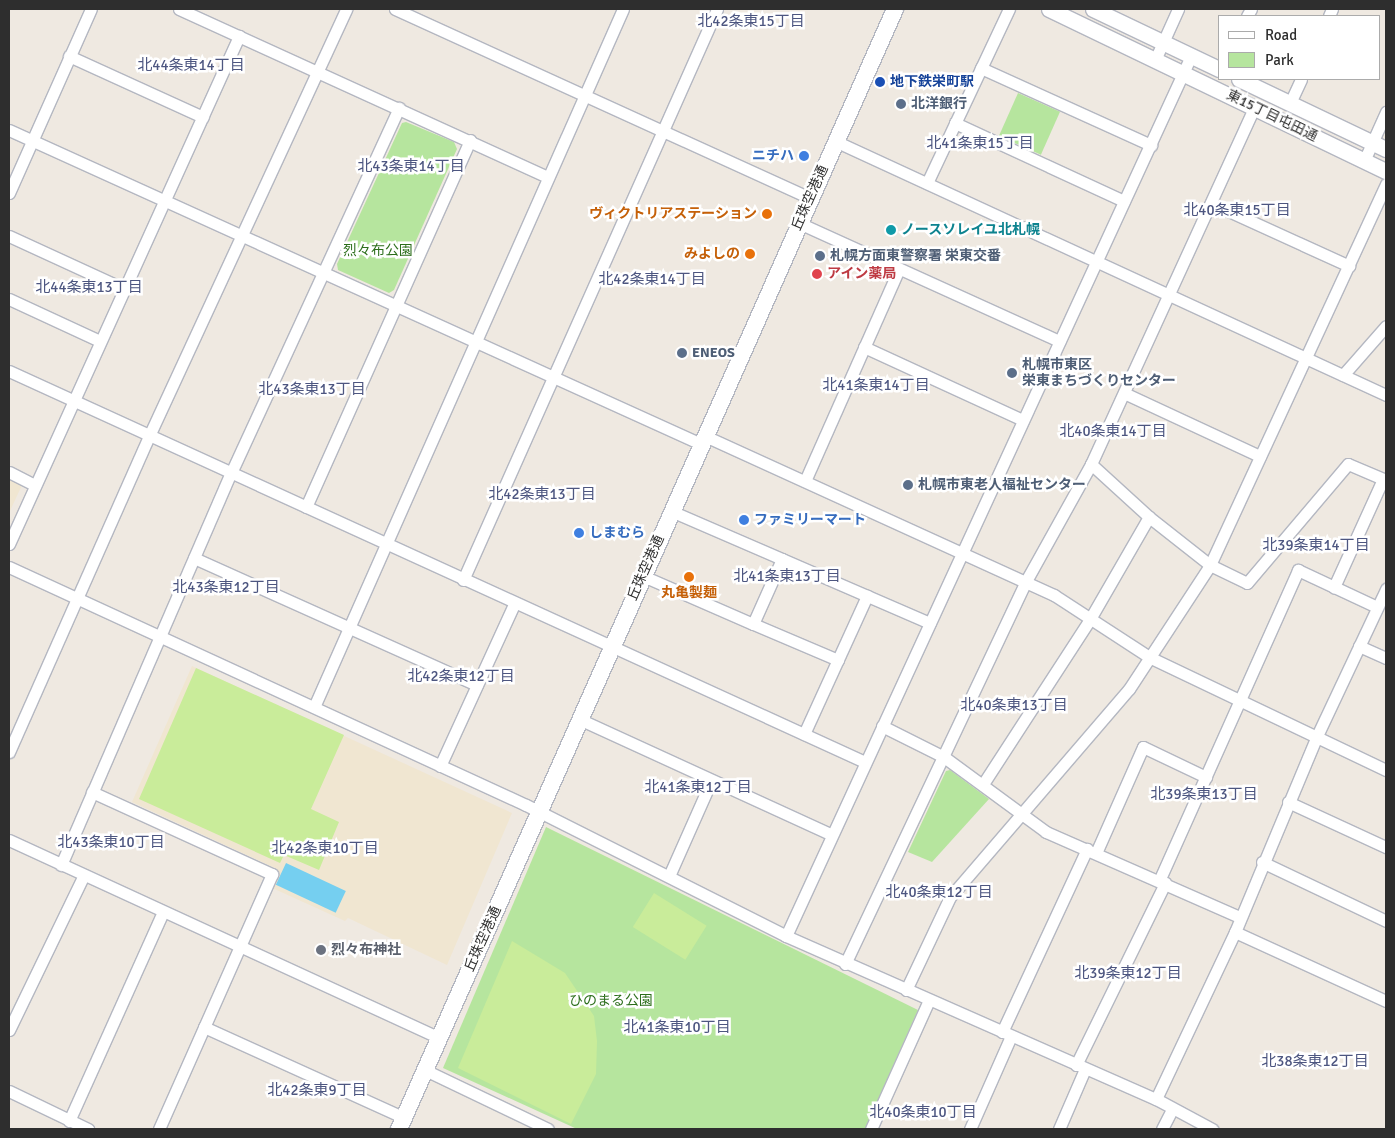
<!DOCTYPE html>
<html>
<head>
<meta charset="utf-8">
<style>
	body { margin:0 }
	#map { position:relative; width:1395px; height:1138px; overflow:hidden; background:#efe9e1; font-family:Signika,"Noto Sans JP",sans-serif }
	div>[style] { position:absolute }
	.education>* { inset:0; background:#f0e6d1 }
	.green>* { inset:0; background:#b6e59e; transform-origin:0 0 }
	.pitch>* { inset:0; background:#c9ec9a; transform-origin:0 0 }
	.water>* { inset:0; background:#75cff0; transform-origin:0 0 }
	.roads { filter:drop-shadow(1px 0 #b4b7c1) drop-shadow(-1px 0 #b4b7c1) drop-shadow(0 1px #b4b7c1) drop-shadow(0 -1px #b4b7c1) }
	.minor>* { height:11px; margin:-5.5px; padding:0 5.5px; transform-origin:5.5px; border-radius:5.5px; background:#fff }
	.tertiary>* { height:15px; margin:-7.5px; padding:0 7.5px; transform-origin:7.5px; border-radius:7.5px; background:#fff }
	.secondary>* { height:16px; margin:-8px; padding:0 8px; transform-origin:8px; border-radius:8px; background:#fff }
	.dots>* { width:14px; height:14px; translate:-50% -50%; box-sizing:border-box; border:2px solid #fff; border-radius:50% }
	span { translate:-50% -50%; white-space:nowrap; text-align:center; line-height:1.15; -webkit-text-stroke:5px #fff; paint-order:stroke }
	.transit-label { font-size:14px; color:#164399; font-weight:700 }
	.left { translate:0 -50%; text-align:left }
	.service-label { font-size:14px; color:#4e5e75; font-weight:700 }
	.street-label { font-size:14px; color:#2e2e2e }
	.shop-label { font-size:14px; color:#366cbe; font-weight:700 }
	.right { translate:-100% -50%; text-align:right }
	.food-label { font-size:14px; color:#c56008; font-weight:700 }
	.culture-label { font-size:14px; color:#0d838f; font-weight:700 }
	.park-label { font-size:14px; color:#2c6e1b }
	.health-label { font-size:14px; color:#be3a42; font-weight:700 }
	.worship-label { font-size:14px; color:#5b616d; font-weight:700 }
	.neighbourhood-label { font-size:15px; color:#4d5680 }
	.frame { position:absolute; inset:0; border:10px solid #2e2e2e; pointer-events:none }
	.legend { position:absolute; left:1218px; top:15px; width:162px; height:65px; box-sizing:border-box; background:#fff; border:1px solid #ababab; margin:0; padding:6px 9px; list-style:none; font-size:15px; color:#2e2e2e }
	.legend li { display:flex; align-items:center; gap:10px; height:25px }
	.legend b { width:25px; border:1px solid #ababab }
</style>
</head>
<body>
<div id="map">
	<div class="education">
		<div style="clip-path:polygon(9px 477px,23px 483px,9px 513px)"></div>
		<div style="clip-path:polygon(192px 666px,512px 813px,447px 965px,348px 918px,345px 921px,270px 887px,277px 869px,132px 802px)"></div>
	</div>
	<div class="green">
		<div style="left:1018px;top:93px;width:46px;height:47px;rotate:24deg"></div>
		<div style="clip-path:polygon(406px 122px,454px 142px,457px 149px,394px 290px,389px 293px,338px 270px,337px 264px,402px 123px)"></div>
		<div style="clip-path:polygon(950px 770px,989px 799px,932px 862px,908px 852px,946px 771px)"></div>
		<div style="clip-path:polygon(546px 827px,918px 1010px,865px 1129px,577px 1129px,443px 1068px)"></div>
	</div>
	<div class="pitch">
		<div style="clip-path:polygon(196px 668px,344px 735px,311px 809px,339px 822px,319px 870px,284px 855px,280px 863px,139px 799px)"></div>
		<div style="left:654px;top:893px;width:62px;height:40px;rotate:32deg"></div>
		<div style="clip-path:polygon(512px 941px,565px 973px,594px 1016px,597px 1041px,596px 1074px,571px 1124px,458px 1068px)"></div>
	</div>
	<div class="water">
		<div style="left:286px;top:863px;width:66px;height:24px;rotate:25deg"></div>
	</div>
	<div class="roads">
		<div class="minor">
			<div style="left:179px;top:9px;width:405px;rotate:24.5deg"></div>
			<div style="left:395px;top:9px;width:456px;rotate:24.5deg"></div>
			<div style="left:1247px;top:16px;width:8px;rotate:-60deg"></div>
			<div style="left:1329px;top:16px;width:8px;rotate:-67deg"></div>
			<div style="left:69px;top:56px;width:147px;rotate:24.5deg"></div>
			<div style="left:1155px;top:60px;width:56px;rotate:-65.7deg"></div>
			<div style="left:981px;top:68px;width:187px;rotate:24.4deg"></div>
			<div style="left:1290px;top:103px;width:26px;rotate:-65deg"></div>
			<div style="left:1254px;top:108px;width:392px;rotate:114.6deg"></div>
			<div style="left:1091px;top:464px;width:79px;rotate:42.4deg"></div>
			<div style="left:1149px;top:517px;width:78px;rotate:38.2deg"></div>
			<div style="left:1210px;top:565px;width:41px;rotate:25.9deg"></div>
			<div style="left:1247px;top:583px;width:156px;rotate:-49.7deg"></div>
			<div style="left:1348px;top:464px;width:38px;rotate:23deg"></div>
			<div style="left:1383px;top:479px;width:119px;rotate:114.4deg"></div>
			<div style="left:955px;top:123px;width:186px;rotate:24.8deg"></div>
			<div style="left:9px;top:130px;width:760px;rotate:24.41deg"></div>
			<div style="left:835px;top:141px;width:607px;rotate:24.75deg"></div>
			<div style="left:1364px;top:161px;width:54px;rotate:-65.8deg"></div>
			<div style="left:927px;top:183px;width:192px;rotate:-64.8deg"></div>
			<div style="left:9px;top:193px;width:201px;rotate:-66deg"></div>
			<div style="left:1211px;top:203px;width:152px;rotate:24.5deg"></div>
			<div style="left:799px;top:223px;width:286px;rotate:24.4deg"></div>
			<div style="left:9px;top:236px;width:127px;rotate:24.7deg"></div>
			<div style="left:9px;top:299px;width:100px;rotate:24.8deg"></div>
			<div style="left:864px;top:347px;width:175px;rotate:24.7deg"></div>
			<div style="left:9px;top:371px;width:941px;rotate:24.55deg"></div>
			<div style="left:1343px;top:375px;width:65px;rotate:-48.7deg"></div>
			<div style="left:1124px;top:393px;width:150px;rotate:24.9deg"></div>
			<div style="left:705px;top:436px;width:384px;rotate:24.5deg"></div>
			<div style="left:1054px;top:595px;width:113px;rotate:33.1deg"></div>
			<div style="left:1149px;top:657px;width:263px;rotate:25.5deg"></div>
			<div style="left:9px;top:472px;width:29px;rotate:27deg"></div>
			<div style="left:805px;top:481px;width:232px;rotate:-66.1deg"></div>
			<div style="left:306px;top:507px;width:402px;rotate:-65.9deg"></div>
			<div style="left:671px;top:511px;width:121px;rotate:23.4deg"></div>
			<div style="left:9px;top:544px;width:558px;rotate:-65.64deg"></div>
			<div style="left:194px;top:558px;width:310px;rotate:24.2deg"></div>
			<div style="left:9px;top:567px;width:569px;rotate:24.72deg"></div>
			<div style="left:526px;top:805px;width:291px;rotate:26.7deg"></div>
			<div style="left:786px;top:936px;width:404px;rotate:23.8deg"></div>
			<div style="left:1156px;top:1099px;width:64px;rotate:28.2deg"></div>
			<div style="left:643px;top:576px;width:120px;rotate:23.6deg"></div>
			<div style="left:463px;top:580px;width:625px;rotate:-66.02deg"></div>
			<div style="left:1359px;top:646px;width:30px;rotate:24deg"></div>
			<div style="left:838px;top:660px;width:92px;rotate:-157deg"></div>
			<div style="left:753px;top:624px;width:71px;rotate:-66deg"></div>
			<div style="left:782px;top:559px;width:161px;rotate:23.4deg"></div>
			<div style="left:314px;top:707px;width:763px;rotate:-66.12deg"></div>
			<div style="left:579px;top:719px;width:278px;rotate:24.6deg"></div>
			<div style="left:882px;top:726px;width:69px;rotate:26.6deg"></div>
			<div style="left:944px;top:757px;width:127px;rotate:36.3deg"></div>
			<div style="left:1046px;top:832px;width:212px;rotate:23.7deg"></div>
			<div style="left:804px;top:734px;width:152px;rotate:-65.5deg"></div>
			<div style="left:9px;top:752px;width:346px;rotate:-66.1deg"></div>
			<div style="left:149px;top:436px;width:470px;rotate:-65.2deg"></div>
			<div style="left:440px;top:766px;width:178px;rotate:-65.4deg"></div>
			<div style="left:983px;top:784px;width:197px;rotate:-57deg"></div>
			<div style="left:1090px;top:619px;width:118px;rotate:-60deg"></div>
			<div style="left:92px;top:792px;width:198px;rotate:24.5deg"></div>
			<div style="left:272px;top:874px;width:279px;rotate:113.9deg"></div>
			<div style="left:1288px;top:802px;width:108px;rotate:24.7deg"></div>
			<div style="left:9px;top:840px;width:474px;rotate:24.7deg"></div>
			<div style="left:1096px;top:853px;width:116px;rotate:-66.1deg"></div>
			<div style="left:1143px;top:747px;width:70px;rotate:25.5deg"></div>
			<div style="left:1262px;top:862px;width:137px;rotate:25.4deg"></div>
			<div style="left:61px;top:865px;width:427px;rotate:-66.6deg"></div>
			<div style="left:231px;top:473px;width:402px;rotate:-65.3deg"></div>
			<div style="left:669px;top:876px;width:104px;rotate:-66.1deg"></div>
			<div style="left:1159px;top:881px;width:341px;rotate:-65.9deg"></div>
			<div style="left:1298px;top:570px;width:87px;rotate:25.1deg"></div>
			<div style="left:1235px;top:932px;width:166px;rotate:24.6deg"></div>
			<div style="left:786px;top:936px;width:969px;rotate:-65.29deg"></div>
			<div style="left:845px;top:964px;width:424px;rotate:-64.7deg"></div>
			<div style="left:1026px;top:581px;width:134px;rotate:-60.9deg"></div>
			<div style="left:906px;top:990px;width:103px;rotate:-64.7deg"></div>
			<div style="left:950px;top:897px;width:274px;rotate:-49.3deg"></div>
			<div style="left:1129px;top:689px;width:148px;rotate:-56.8deg"></div>
			<div style="left:1210px;top:565px;width:420px;rotate:-65.2deg"></div>
			<div style="left:204px;top:1027px;width:221px;rotate:24.4deg"></div>
			<div style="left:9px;top:1030px;width:172px;rotate:-64.2deg"></div>
			<div style="left:1002px;top:1032px;width:202px;rotate:-65.1deg"></div>
			<div style="left:1076px;top:1065px;width:203px;rotate:-63.9deg"></div>
			<div style="left:425px;top:1070px;width:136px;rotate:25.6deg"></div>
			<div style="left:9px;top:1091px;width:88px;rotate:25.7deg"></div>
			<div style="left:1156px;top:1099px;width:185px;rotate:-64.7deg"></div>
			<div style="left:1235px;top:932px;width:210px;rotate:-67.3deg"></div>
			<div style="left:1316px;top:738px;width:165px;rotate:-64.8deg"></div>
			<div style="left:69px;top:1121px;width:229px;rotate:-65.8deg"></div>
			<div style="left:871px;top:1129px;width:141px;rotate:-65.8deg"></div>
			<div style="left:970px;top:1129px;width:102px;rotate:-66.2deg"></div>
			<div style="left:1059px;top:1129px;width:65px;rotate:-66.6deg"></div>
			<div style="left:1162px;top:1129px;width:22px;rotate:-63deg"></div>
		</div>
		<div class="tertiary">
			<div style="left:1049px;top:9px;width:374px;rotate:25.7deg"></div>
			<div style="left:1093px;top:9px;width:140px;rotate:25.5deg"></div>
			<div style="left:1239px;top:79px;width:163px;rotate:25.5deg"></div>
		</div>
		<div class="secondary">
			<div style="left:399px;top:1129px;width:1225px;rotate:-66.11deg"></div>
		</div>
	</div>
	<div class="dots">
		<div style="left:880px;top:82px;background:#1a4fb4"></div>
		<div style="left:901px;top:104px;background:#5c6f8a"></div>
		<div style="left:804px;top:156px;background:#3f7fe0"></div>
		<div style="left:767px;top:214px;background:#e8710a"></div>
		<div style="left:891px;top:230px;background:#0f9aa8"></div>
		<div style="left:750px;top:254px;background:#e8710a"></div>
		<div style="left:820px;top:256px;background:#5c6f8a"></div>
		<div style="left:817px;top:274px;background:#e0444e"></div>
		<div style="left:682px;top:353px;background:#5c6f8a"></div>
		<div style="left:1012px;top:373px;background:#5c6f8a"></div>
		<div style="left:908px;top:485px;background:#5c6f8a"></div>
		<div style="left:744px;top:520px;background:#3f7fe0"></div>
		<div style="left:579px;top:533px;background:#3f7fe0"></div>
		<div style="left:689px;top:577px;background:#e8710a"></div>
		<div style="left:321px;top:950px;background:#6b7280"></div>
	</div>
	<div class="transit-label">
		<span class="left" style="left:890px;top:82px">地下鉄栄町駅</span>
	</div>
	<div class="service-label">
		<span class="left" style="left:911px;top:104px">北洋銀行</span>
		<span class="left" style="left:830px;top:256px">札幌方面東警察署 栄東交番</span>
		<span class="left" style="left:692px;top:353px">ENEOS</span>
		<span class="left" style="left:1022px;top:373px">札幌市東区<br>栄東まちづくりセンター</span>
		<span class="left" style="left:918px;top:485px">札幌市東老人福祉センター</span>
	</div>
	<div class="street-label">
		<span style="left:1272px;top:116px;rotate:26deg">東15丁目屯田通</span>
		<span style="left:810px;top:198px;rotate:-66deg">丘珠空港通</span>
		<span style="left:646px;top:568px;rotate:-66deg">丘珠空港通</span>
		<span style="left:483px;top:939px;rotate:-66deg">丘珠空港通</span>
	</div>
	<div class="shop-label">
		<span class="right" style="left:794px;top:156px">ニチハ</span>
		<span class="left" style="left:754px;top:520px">ファミリーマート</span>
		<span class="left" style="left:589px;top:533px">しまむら</span>
	</div>
	<div class="food-label">
		<span class="right" style="left:757px;top:214px">ヴィクトリアステーション</span>
		<span class="right" style="left:740px;top:254px">みよしの</span>
		<span style="left:689px;top:593px">丸亀製麺</span>
	</div>
	<div class="culture-label">
		<span class="left" style="left:901px;top:230px">ノースソレイユ北札幌</span>
	</div>
	<div class="park-label">
		<span style="left:378px;top:251px">烈々布公園</span>
		<span style="left:611px;top:1001px">ひのまる公園</span>
	</div>
	<div class="health-label">
		<span class="left" style="left:827px;top:274px">アイン薬局</span>
	</div>
	<div class="worship-label">
		<span class="left" style="left:331px;top:950px">烈々布神社</span>
	</div>
	<div class="neighbourhood-label">
		<span style="left:751px;top:22px">北42条東15丁目</span>
		<span style="left:191px;top:66px">北44条東14丁目</span>
		<span style="left:980px;top:144px">北41条東15丁目</span>
		<span style="left:411px;top:167px">北43条東14丁目</span>
		<span style="left:1237px;top:211px">北40条東15丁目</span>
		<span style="left:652px;top:280px">北42条東14丁目</span>
		<span style="left:89px;top:288px">北44条東13丁目</span>
		<span style="left:876px;top:386px">北41条東14丁目</span>
		<span style="left:312px;top:390px">北43条東13丁目</span>
		<span style="left:1113px;top:432px">北40条東14丁目</span>
		<span style="left:542px;top:495px">北42条東13丁目</span>
		<span style="left:1316px;top:546px">北39条東14丁目</span>
		<span style="left:787px;top:577px">北41条東13丁目</span>
		<span style="left:226px;top:588px">北43条東12丁目</span>
		<span style="left:461px;top:677px">北42条東12丁目</span>
		<span style="left:1014px;top:706px">北40条東13丁目</span>
		<span style="left:698px;top:788px">北41条東12丁目</span>
		<span style="left:1204px;top:795px">北39条東13丁目</span>
		<span style="left:111px;top:843px">北43条東10丁目</span>
		<span style="left:325px;top:849px">北42条東10丁目</span>
		<span style="left:939px;top:893px">北40条東12丁目</span>
		<span style="left:1128px;top:974px">北39条東12丁目</span>
		<span style="left:677px;top:1028px">北41条東10丁目</span>
		<span style="left:1315px;top:1062px">北38条東12丁目</span>
		<span style="left:317px;top:1091px">北42条東9丁目</span>
		<span style="left:923px;top:1113px">北40条東10丁目</span>
	</div>
	<div class="frame"></div>
	<ul class="legend">
	<li><b style="height:6px;background:#fff"></b>Road</li>
	<li><b style="height:14px;background:#b6e59e"></b>Park</li>
	</ul>
</div>
</body>
</html>
